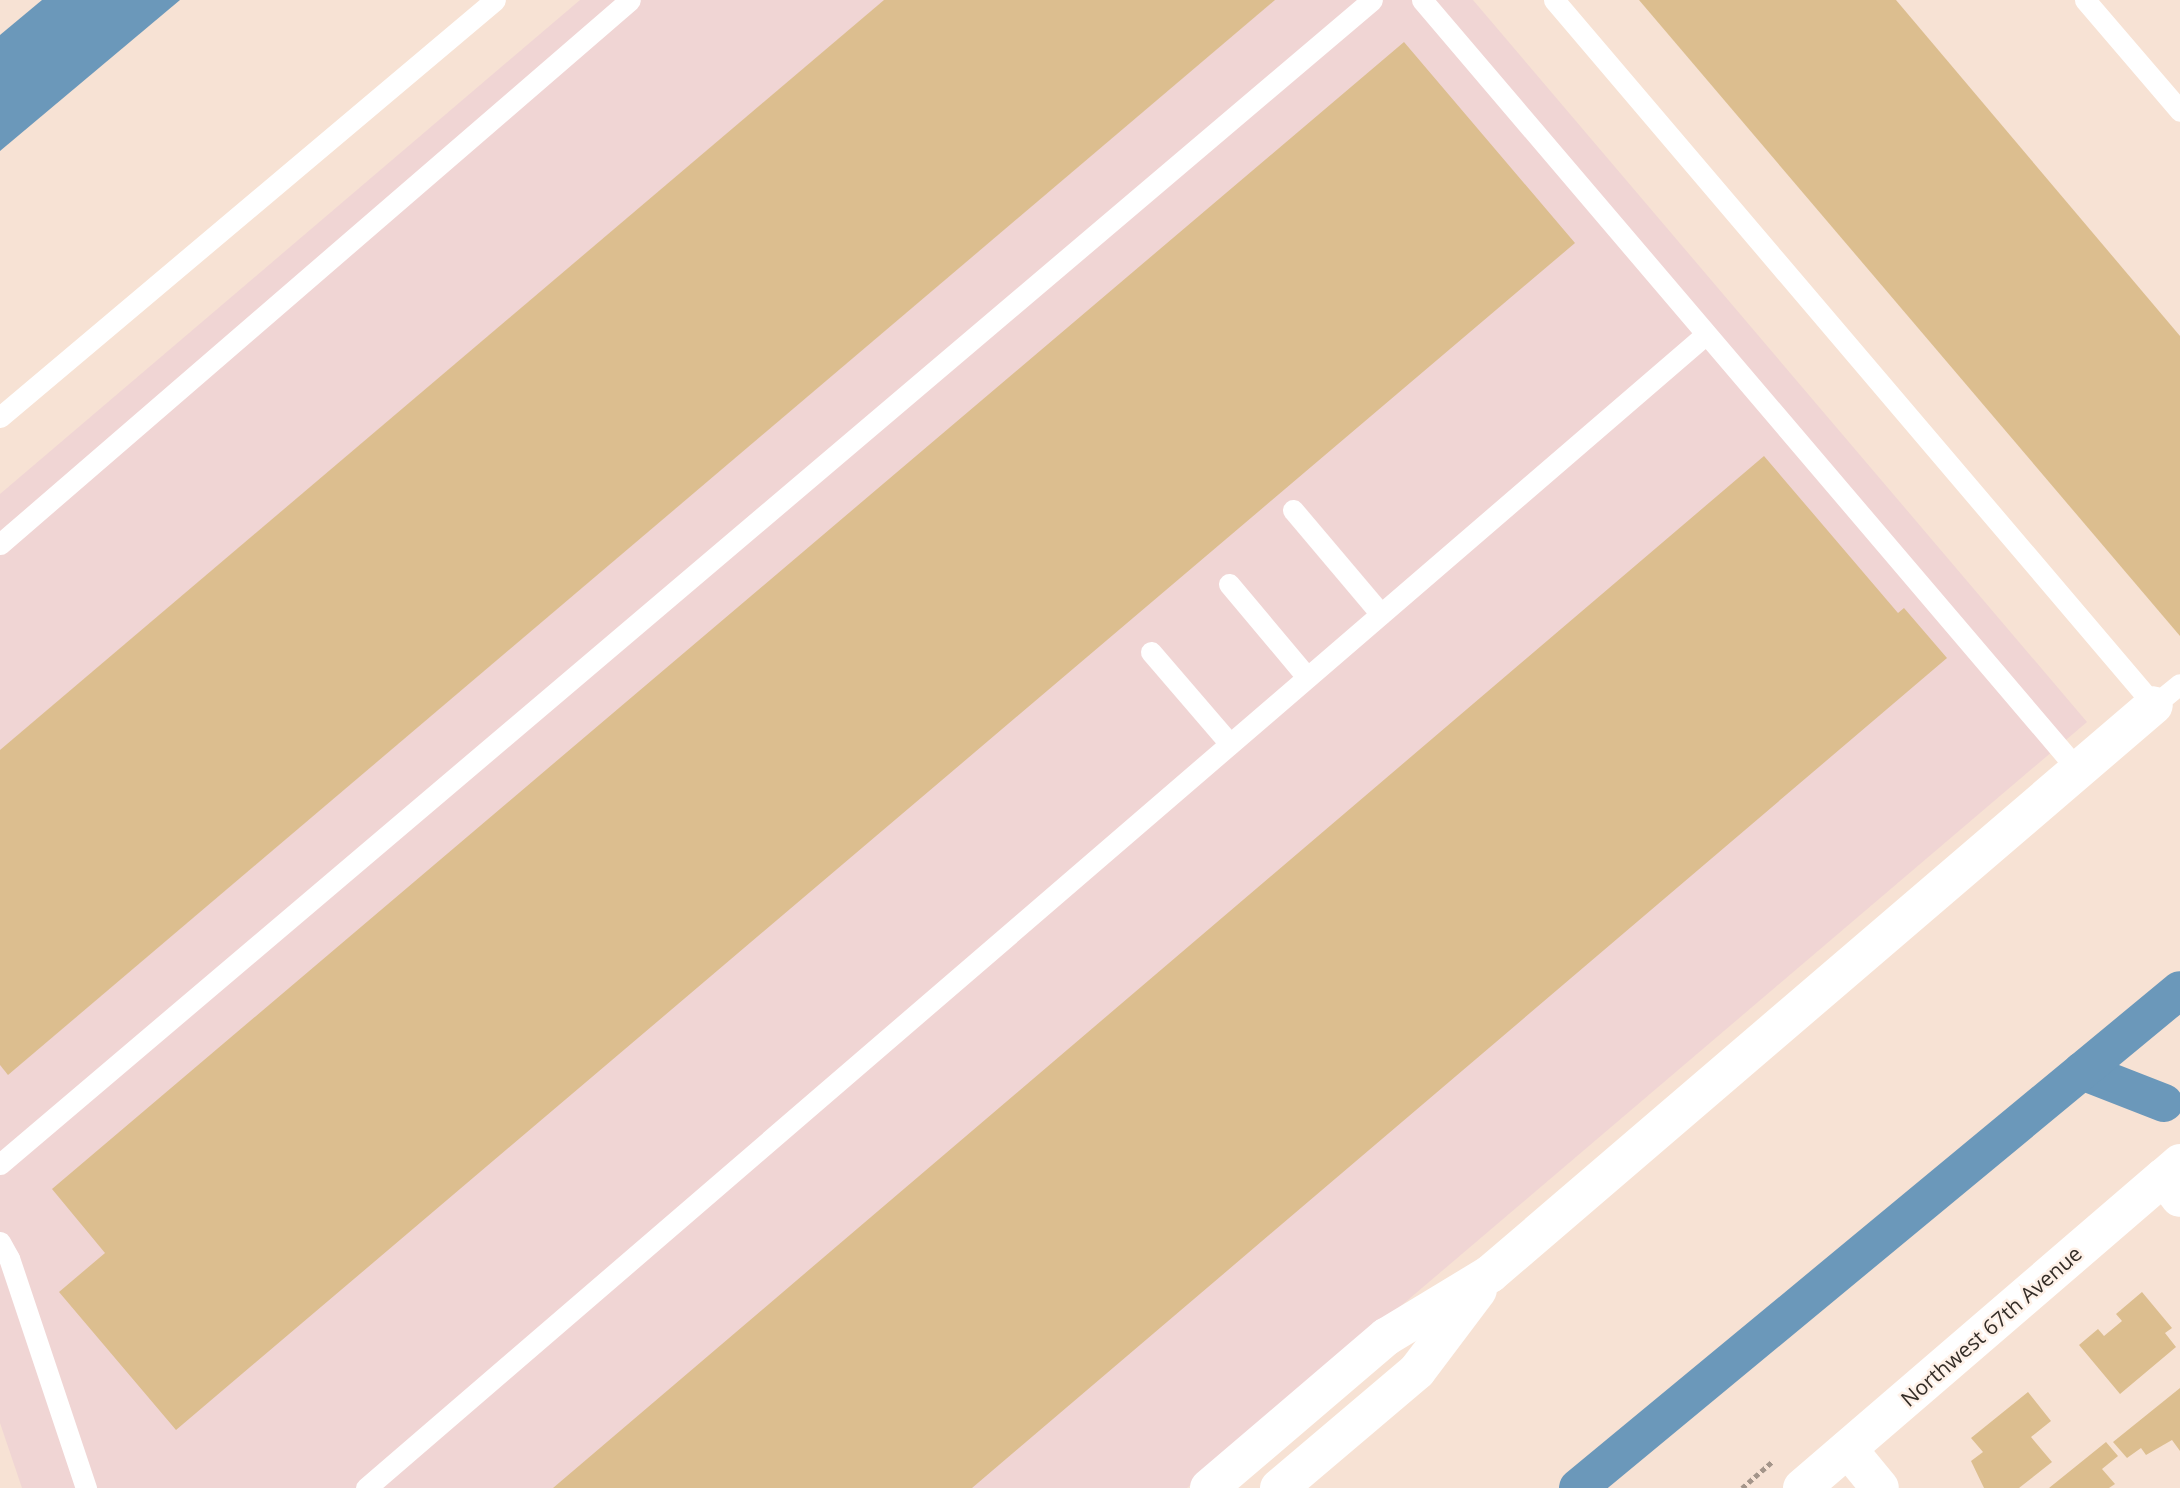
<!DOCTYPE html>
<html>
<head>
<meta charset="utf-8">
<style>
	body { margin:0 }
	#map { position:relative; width:2180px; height:1488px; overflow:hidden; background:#f7e2d4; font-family:"Open Sans",sans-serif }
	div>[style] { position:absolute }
	.commercial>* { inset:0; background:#f0d5d4 }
	.water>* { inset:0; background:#6b98ba }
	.canal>* { height:38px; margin:-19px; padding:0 19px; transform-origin:19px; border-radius:19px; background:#6b98ba }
	.building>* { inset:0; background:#dcbe8f }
	.path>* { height:4.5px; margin-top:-2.25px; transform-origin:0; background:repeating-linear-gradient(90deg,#a4958a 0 5px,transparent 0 8.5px) }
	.service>* { height:21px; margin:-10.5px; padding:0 10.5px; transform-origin:10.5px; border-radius:10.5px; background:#fff }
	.minor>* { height:38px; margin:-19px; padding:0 19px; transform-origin:19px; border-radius:19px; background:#fff }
	.tertiary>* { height:38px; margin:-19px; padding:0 19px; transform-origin:19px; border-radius:19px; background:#fff }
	span { translate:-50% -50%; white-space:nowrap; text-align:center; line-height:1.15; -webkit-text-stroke:5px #fef1e8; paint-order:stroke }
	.street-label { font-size:21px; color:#342d27 }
</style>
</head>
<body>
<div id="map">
	<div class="commercial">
		<div style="clip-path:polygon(580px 0,1473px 0,2087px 722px,1187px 1488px,22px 1488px,0 1423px,0 494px)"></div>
	</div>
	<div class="water">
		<div style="clip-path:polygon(42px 0,180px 0,0 151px,0 35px)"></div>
	</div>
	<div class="canal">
		<div style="left:2082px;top:1071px;width:88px;rotate:21.3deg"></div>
		<div style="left:1578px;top:1488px;width:781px;rotate:-39.6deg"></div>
	</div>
	<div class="building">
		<div style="clip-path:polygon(884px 0,1275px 0,8px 1075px,0 1065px,0 750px)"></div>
		<div style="clip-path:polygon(1639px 0,1896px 0,2180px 336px,2180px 636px)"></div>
		<div style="clip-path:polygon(1404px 42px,1575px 243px,176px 1430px,59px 1292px,105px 1253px,52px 1189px)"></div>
		<div style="clip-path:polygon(1764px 456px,1898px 613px,1904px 608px,1947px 658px,972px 1488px,553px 1488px)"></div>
		<div style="clip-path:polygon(2142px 1292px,2172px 1328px,2165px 1333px,2176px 1347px,2120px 1394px,2079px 1345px,2098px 1329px,2104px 1336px,2122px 1321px,2116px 1314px)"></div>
		<div style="clip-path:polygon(2180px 1388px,2180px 1451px,2172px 1440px,2146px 1455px,2141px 1448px,2127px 1458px,2113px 1442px)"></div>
		<div style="clip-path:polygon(2028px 1392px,2051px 1421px,2031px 1437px,2052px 1462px,2019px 1488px,1984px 1488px,1971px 1461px,1983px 1452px,1971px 1438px)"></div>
		<div style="clip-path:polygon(2106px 1442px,2118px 1456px,2102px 1469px,2115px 1484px,2109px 1488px,2049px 1488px)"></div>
	</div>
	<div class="path">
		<div style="left:1742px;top:1488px;width:41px;rotate:-41.1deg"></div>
	</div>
	<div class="service">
		<div style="left:1422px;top:0;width:1012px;rotate:49.57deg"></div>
		<div style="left:1554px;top:0;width:926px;rotate:49.6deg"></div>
		<div style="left:2154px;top:705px;width:33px;rotate:-39deg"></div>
		<div style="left:2085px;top:0;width:146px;rotate:49.4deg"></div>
		<div style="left:0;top:417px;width:647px;rotate:-40.11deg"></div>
		<div style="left:1293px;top:510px;width:136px;rotate:49.8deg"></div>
		<div style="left:0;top:544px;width:832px;rotate:-40.81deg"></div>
		<div style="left:1229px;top:584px;width:121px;rotate:50deg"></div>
		<div style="left:1151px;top:652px;width:121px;rotate:49.3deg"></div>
		<div style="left:0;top:1164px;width:1799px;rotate:-40.31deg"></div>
		<div style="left:0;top:1242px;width:18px;rotate:61deg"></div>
		<div style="left:9px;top:1258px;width:243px;rotate:71.5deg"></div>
		<div style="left:366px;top:1488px;width:1768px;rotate:-40.73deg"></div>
	</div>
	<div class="minor">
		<div style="left:1848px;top:1449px;width:50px;rotate:50.6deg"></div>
		<div style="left:1209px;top:1488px;width:233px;rotate:-40.5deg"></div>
		<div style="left:1386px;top:1337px;width:122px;rotate:-31.2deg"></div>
		<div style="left:1490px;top:1274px;width:874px;rotate:-40.59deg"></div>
		<div style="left:1279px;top:1488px;width:181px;rotate:-40.3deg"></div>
		<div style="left:1417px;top:1371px;width:101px;rotate:-53deg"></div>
		<div style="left:1802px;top:1488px;width:477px;rotate:-40.7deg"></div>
	</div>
	<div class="tertiary">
		<div style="left:2180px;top:1163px;width:21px;rotate:139deg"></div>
		<div style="left:2164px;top:1177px;width:26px;rotate:53deg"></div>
	</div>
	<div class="street-label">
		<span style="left:1991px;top:1326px;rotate:-41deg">Northwest 67th Avenue</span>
	</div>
</div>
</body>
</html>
